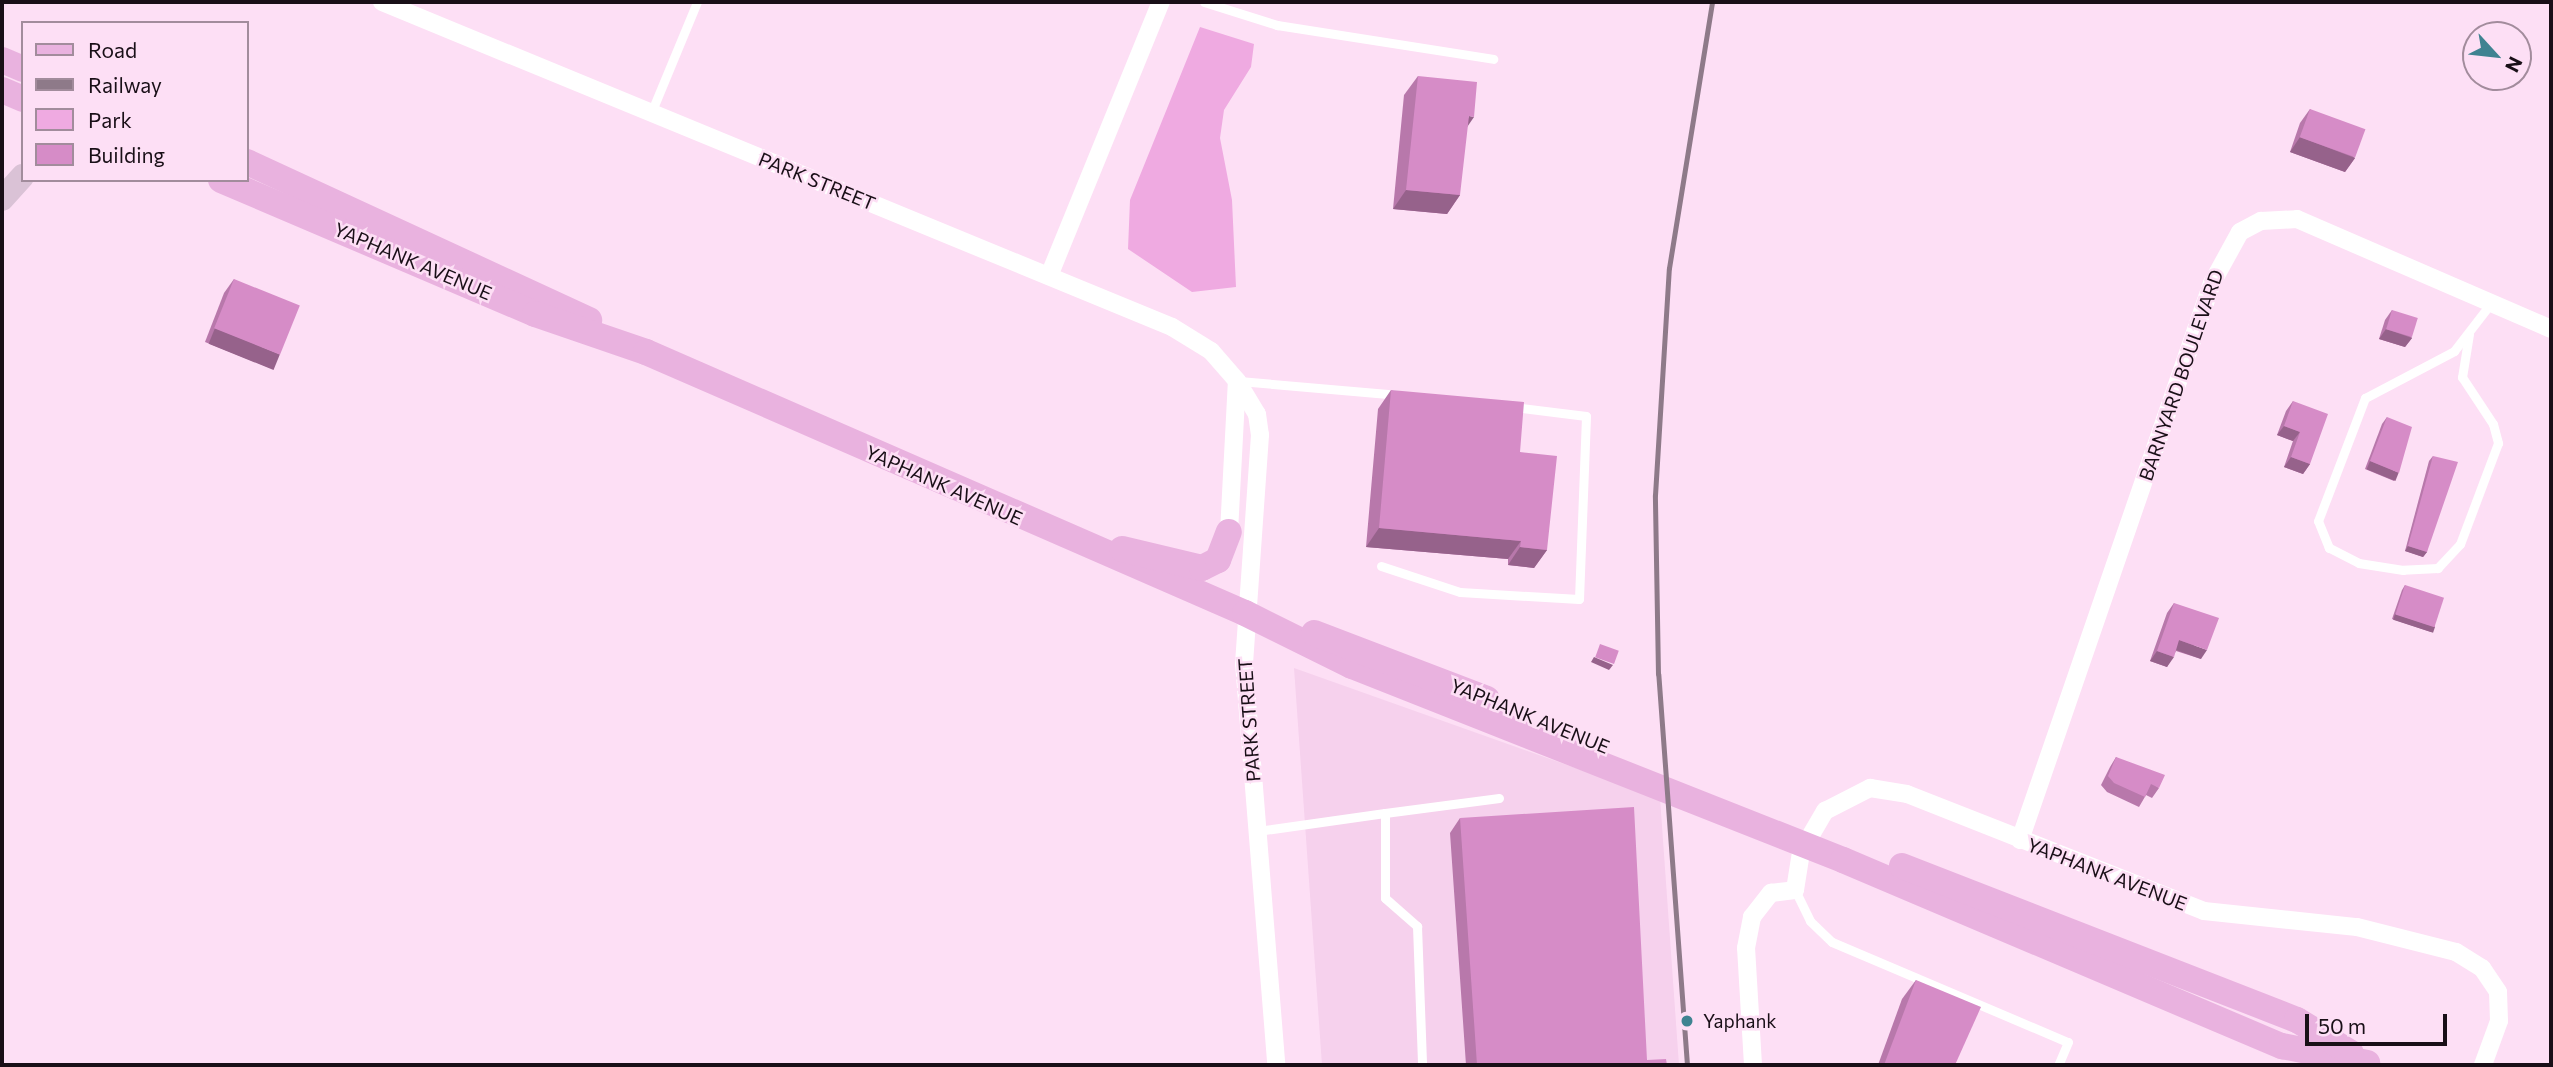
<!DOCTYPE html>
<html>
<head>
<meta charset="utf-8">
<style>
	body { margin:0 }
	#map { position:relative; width:2553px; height:1067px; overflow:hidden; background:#fddff5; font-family:Commissioner,sans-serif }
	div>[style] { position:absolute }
	.built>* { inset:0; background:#f6d1ed }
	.green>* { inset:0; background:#efaae1 }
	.lane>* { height:9px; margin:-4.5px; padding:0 4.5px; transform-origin:4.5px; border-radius:4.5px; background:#fff }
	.street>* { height:18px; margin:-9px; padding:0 9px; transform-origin:9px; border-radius:9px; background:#fff }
	.secondary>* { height:24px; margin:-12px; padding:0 12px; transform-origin:12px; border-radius:12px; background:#dac2d6 }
	.primary>* { height:26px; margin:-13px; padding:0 13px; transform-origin:13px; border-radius:13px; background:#e9b2df }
	.rail>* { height:5px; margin:-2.5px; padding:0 2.5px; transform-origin:2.5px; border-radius:2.5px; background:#8e7a89 }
	.wall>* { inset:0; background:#b878ab }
	.shaded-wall>* { inset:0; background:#96628b; transform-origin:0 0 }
	.building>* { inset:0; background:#d68cc7; transform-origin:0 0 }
	.dots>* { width:19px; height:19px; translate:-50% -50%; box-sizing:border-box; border:4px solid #fddff5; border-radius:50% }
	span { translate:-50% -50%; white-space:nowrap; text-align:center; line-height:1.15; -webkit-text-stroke:5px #fddff5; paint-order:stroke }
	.street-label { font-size:19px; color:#190f17 }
	.poi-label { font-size:19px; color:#190f17 }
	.left { translate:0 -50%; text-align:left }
	.frame { position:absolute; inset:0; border:4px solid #190f17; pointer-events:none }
	.legend { position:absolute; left:21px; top:21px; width:228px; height:161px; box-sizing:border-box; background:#fddff5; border:2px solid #a28c9c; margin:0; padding:9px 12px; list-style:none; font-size:21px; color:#190f17 }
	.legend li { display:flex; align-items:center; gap:14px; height:35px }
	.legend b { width:35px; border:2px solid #a28c9c }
	.north { position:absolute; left:2462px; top:21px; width:70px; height:70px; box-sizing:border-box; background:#fddff5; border:2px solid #a28c9c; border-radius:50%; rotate:117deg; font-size:19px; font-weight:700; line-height:28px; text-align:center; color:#190f17 }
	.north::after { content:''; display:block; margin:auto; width:24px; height:32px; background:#3f8391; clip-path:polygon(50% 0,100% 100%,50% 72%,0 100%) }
	.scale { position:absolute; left:2305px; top:1014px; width:142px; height:32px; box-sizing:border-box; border:4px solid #190f17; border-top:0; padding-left:9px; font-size:21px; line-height:24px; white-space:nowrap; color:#190f17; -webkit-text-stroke:5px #fddff5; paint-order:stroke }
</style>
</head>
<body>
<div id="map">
	<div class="built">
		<div style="clip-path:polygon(1294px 668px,1660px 798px,1679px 1065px,1322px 1065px)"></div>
	</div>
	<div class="green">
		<div style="clip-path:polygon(1200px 27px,1254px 44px,1251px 67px,1224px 110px,1220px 138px,1232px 200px,1236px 287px,1192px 292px,1128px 249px,1130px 200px)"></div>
	</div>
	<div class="lane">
		<div style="left:1204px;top:2px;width:77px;rotate:17.5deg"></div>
		<div style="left:1277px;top:25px;width:219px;rotate:8.9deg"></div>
		<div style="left:651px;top:113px;width:120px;rotate:-67.5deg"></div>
		<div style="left:2469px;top:334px;width:44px;rotate:99.2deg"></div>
		<div style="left:2462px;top:377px;width:56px;rotate:56.6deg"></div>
		<div style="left:2493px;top:424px;width:20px;rotate:75deg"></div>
		<div style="left:2498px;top:443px;width:108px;rotate:110.6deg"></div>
		<div style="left:2460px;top:544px;width:33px;rotate:133deg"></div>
		<div style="left:2438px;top:568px;width:35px;rotate:177deg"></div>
		<div style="left:2403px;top:570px;width:45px;rotate:-171deg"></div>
		<div style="left:2359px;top:563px;width:34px;rotate:-153deg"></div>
		<div style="left:2329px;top:548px;width:29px;rotate:-112deg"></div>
		<div style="left:2318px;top:521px;width:132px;rotate:-69.1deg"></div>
		<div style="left:2365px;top:398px;width:101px;rotate:-27.8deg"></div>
		<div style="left:2454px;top:351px;width:61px;rotate:-52.4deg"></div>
		<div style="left:1239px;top:381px;width:161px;rotate:5deg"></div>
		<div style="left:1381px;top:566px;width:83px;rotate:18.2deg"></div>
		<div style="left:1460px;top:592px;width:119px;rotate:3.4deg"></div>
		<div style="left:1579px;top:599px;width:183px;rotate:-87.8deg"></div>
		<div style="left:1586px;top:416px;width:73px;rotate:-172.9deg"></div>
		<div style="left:1385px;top:813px;width:115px;rotate:-7.5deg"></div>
		<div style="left:1258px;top:831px;width:128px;rotate:-8.1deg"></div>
		<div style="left:1385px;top:813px;width:85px;rotate:90deg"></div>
		<div style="left:1385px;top:898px;width:43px;rotate:41.2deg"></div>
		<div style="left:1417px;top:926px;width:139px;rotate:87.9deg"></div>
		<div style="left:1795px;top:890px;width:34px;rotate:64deg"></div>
		<div style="left:1810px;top:921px;width:30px;rotate:44deg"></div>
		<div style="left:1832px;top:942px;width:256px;rotate:23deg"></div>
		<div style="left:2068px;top:1042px;width:25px;rotate:113deg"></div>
	</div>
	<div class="street">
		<div style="left:382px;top:2px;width:854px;rotate:22.36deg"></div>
		<div style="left:1172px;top:327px;width:46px;rotate:31.6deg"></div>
		<div style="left:1211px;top:351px;width:40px;rotate:49deg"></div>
		<div style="left:1237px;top:381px;width:39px;rotate:59deg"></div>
		<div style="left:1257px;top:414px;width:21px;rotate:82deg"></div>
		<div style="left:1260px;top:435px;width:229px;rotate:94deg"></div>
		<div style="left:1244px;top:663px;width:403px;rotate:85.4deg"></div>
		<div style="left:1049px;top:276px;width:296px;rotate:-67.8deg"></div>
		<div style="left:1229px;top:532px;width:151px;rotate:-87deg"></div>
		<div style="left:2020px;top:840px;width:589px;rotate:-70.98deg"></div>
		<div style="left:2212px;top:283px;width:58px;rotate:-61.2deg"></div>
		<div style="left:2240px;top:232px;width:24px;rotate:-28deg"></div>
		<div style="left:2261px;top:221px;width:36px;rotate:-3deg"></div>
		<div style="left:2297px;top:219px;width:277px;rotate:23.4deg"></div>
		<div style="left:1753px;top:1065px;width:117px;rotate:-93.4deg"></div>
		<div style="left:1746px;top:948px;width:32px;rotate:-79deg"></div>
		<div style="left:1752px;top:917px;width:31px;rotate:-52deg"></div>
		<div style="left:1771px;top:893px;width:24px;rotate:-7deg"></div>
		<div style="left:1795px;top:890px;width:38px;rotate:-81deg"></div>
		<div style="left:1801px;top:852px;width:48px;rotate:-59.7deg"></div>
		<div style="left:1825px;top:811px;width:51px;rotate:-27.1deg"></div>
		<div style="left:1870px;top:788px;width:37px;rotate:9deg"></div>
		<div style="left:1907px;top:794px;width:319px;rotate:21.5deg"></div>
		<div style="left:2204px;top:911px;width:154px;rotate:6deg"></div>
		<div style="left:2357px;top:927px;width:102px;rotate:14.2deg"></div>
		<div style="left:2456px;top:952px;width:31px;rotate:32deg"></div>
		<div style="left:2482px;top:968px;width:29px;rotate:56deg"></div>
		<div style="left:2498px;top:992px;width:29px;rotate:88deg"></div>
		<div style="left:2499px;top:1021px;width:47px;rotate:110deg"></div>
	</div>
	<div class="secondary">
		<div style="left:2px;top:199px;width:31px;rotate:-48deg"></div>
	</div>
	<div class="primary">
		<div style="left:2px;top:60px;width:23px;rotate:23deg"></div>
		<div style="left:2px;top:90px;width:23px;rotate:23deg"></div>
		<div style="left:247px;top:162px;width:377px;rotate:24.8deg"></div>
		<div style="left:221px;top:180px;width:341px;rotate:23.1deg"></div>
		<div style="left:535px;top:314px;width:117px;rotate:18.9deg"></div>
		<div style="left:646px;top:352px;width:653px;rotate:23.54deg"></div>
		<div style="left:1245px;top:613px;width:119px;rotate:26.4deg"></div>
		<div style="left:1352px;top:666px;width:528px;rotate:21.56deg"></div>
		<div style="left:1843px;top:860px;width:477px;rotate:23deg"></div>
		<div style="left:2282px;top:1046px;width:87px;rotate:11.3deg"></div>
		<div style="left:1122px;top:549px;width:82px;rotate:13.4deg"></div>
		<div style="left:1202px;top:568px;width:18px;rotate:-27deg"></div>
		<div style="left:1218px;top:560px;width:30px;rotate:-69deg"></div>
		<div style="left:1314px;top:633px;width:185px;rotate:20.9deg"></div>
		<div style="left:1902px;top:866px;width:424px;rotate:21.3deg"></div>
		<div style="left:2297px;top:1020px;width:63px;rotate:31.4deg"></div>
	</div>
	<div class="rail">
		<div style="left:1687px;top:1065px;width:392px;rotate:-94.2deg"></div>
		<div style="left:1658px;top:674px;width:179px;rotate:-91deg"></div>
		<div style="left:1655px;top:495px;width:227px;rotate:-86.5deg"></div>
		<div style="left:1669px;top:268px;width:269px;rotate:-80.8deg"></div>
	</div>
	<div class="wall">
		<div style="clip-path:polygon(1418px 76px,1460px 195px,1447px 214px,1393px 209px,1404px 95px)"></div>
		<div style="clip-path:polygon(2310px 109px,2355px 158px,2345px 172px,2290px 152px,2300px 123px)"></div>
		<div style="clip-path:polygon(234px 279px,270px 368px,205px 342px,224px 293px)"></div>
		<div style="clip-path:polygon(2392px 310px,2412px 338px,2405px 347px,2379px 339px,2385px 320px)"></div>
		<div style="clip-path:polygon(1391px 390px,1520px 452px,1547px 550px,1534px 568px,1508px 565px,1508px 559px,1366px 547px,1378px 409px)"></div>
		<div style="clip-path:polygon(2293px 401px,2310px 464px,2303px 474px,2284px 467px,2293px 441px,2277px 435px,2286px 411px)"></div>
		<div style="clip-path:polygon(2387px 417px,2394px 481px,2365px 469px,2382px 424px)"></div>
		<div style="clip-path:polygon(2433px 456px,2427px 552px,2423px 557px,2405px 551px,2429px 461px)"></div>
		<div style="clip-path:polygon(2405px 585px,2435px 627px,2431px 632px,2392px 619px,2402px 590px)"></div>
		<div style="clip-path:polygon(2174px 603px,2201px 659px,2176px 651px,2167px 667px,2150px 661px,2167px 613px)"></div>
		<div style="clip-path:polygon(2116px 757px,2159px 788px,2152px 798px,2146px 795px,2139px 807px,2107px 792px,2101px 785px,2110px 767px)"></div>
		<div style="clip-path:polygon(1460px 818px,1647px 1060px,1667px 1065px,1466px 1065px,1450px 833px)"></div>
		<div style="clip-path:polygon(1916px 980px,1955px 1065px,1878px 1065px,1902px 999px)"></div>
	</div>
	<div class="shaded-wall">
		<div style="clip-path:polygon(1469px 116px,1474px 117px,1461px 136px)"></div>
		<div style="clip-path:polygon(2300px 137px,2355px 158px,2345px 172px,2290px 152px)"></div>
		<div style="clip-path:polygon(1406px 190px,1460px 195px,1447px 214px,1393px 209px)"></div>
		<div style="left:215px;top:328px;width:70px;height:17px;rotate:22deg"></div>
		<div style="clip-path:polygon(2386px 329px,2412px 338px,2405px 347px,2379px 339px)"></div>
		<div style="clip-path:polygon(2284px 426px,2300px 432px,2293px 441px,2277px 435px)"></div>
		<div style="clip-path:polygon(2291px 457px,2310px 464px,2303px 474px,2284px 467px)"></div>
		<div style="left:2370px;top:461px;width:31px;height:9px;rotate:22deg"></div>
		<div style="clip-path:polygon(1379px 528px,1521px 541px,1508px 559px,1366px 547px)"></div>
		<div style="clip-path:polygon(2408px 546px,2427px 552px,2423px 557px,2405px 551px)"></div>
		<div style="clip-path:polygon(1520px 547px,1547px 550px,1534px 568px,1508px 565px)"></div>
		<div style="left:2395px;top:614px;width:42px;height:6px;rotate:18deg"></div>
		<div style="clip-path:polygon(2179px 640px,2207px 650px,2201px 659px,2173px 649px)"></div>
		<div style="clip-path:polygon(2157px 651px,2174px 657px,2167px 667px,2150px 661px)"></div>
		<div style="clip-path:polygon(1594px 657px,1613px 665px,1609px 670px,1591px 662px)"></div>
	</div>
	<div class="building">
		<div style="clip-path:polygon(1418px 76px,1477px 82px,1474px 117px,1469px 116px,1460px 195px,1406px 190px)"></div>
		<div style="left:2310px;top:109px;width:59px;height:30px;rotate:20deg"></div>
		<div style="left:234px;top:279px;width:71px;height:53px;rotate:22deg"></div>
		<div style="left:2392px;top:310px;width:27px;height:20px;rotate:17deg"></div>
		<div style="clip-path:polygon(1391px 390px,1524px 402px,1520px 452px,1557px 456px,1547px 550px,1520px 547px,1521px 541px,1379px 528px)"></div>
		<div style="clip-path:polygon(2293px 401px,2328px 414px,2310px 464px,2291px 457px,2300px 432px,2284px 426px)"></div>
		<div style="clip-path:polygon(2387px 417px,2412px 427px,2399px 473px,2370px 461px)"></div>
		<div style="clip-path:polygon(2433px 456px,2458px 462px,2427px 552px,2408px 546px)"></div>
		<div style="left:2405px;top:585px;width:41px;height:31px;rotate:18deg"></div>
		<div style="clip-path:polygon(2174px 603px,2219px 618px,2207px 650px,2179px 640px,2174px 657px,2157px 651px)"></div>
		<div style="left:1600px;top:644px;width:20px;height:14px;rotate:20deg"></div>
		<div style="clip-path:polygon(2116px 757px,2165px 775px,2159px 788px,2151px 784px,2145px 797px,2114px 783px,2108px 776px)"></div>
		<div style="clip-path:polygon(1634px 807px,1647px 1060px,1666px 1059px,1667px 1065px,1477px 1065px,1460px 818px)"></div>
		<div style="clip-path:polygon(1916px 980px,1981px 1007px,1955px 1065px,1884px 1065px)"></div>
	</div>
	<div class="dots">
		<div style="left:1687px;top:1021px;background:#3f8391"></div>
	</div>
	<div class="street-label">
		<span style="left:817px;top:181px;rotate:22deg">PARK STREET</span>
		<span style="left:413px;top:261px;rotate:23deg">YAPHANK AVENUE</span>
		<span style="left:2181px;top:375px;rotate:-71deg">BARNYARD BOULEVARD</span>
		<span style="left:944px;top:485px;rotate:24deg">YAPHANK AVENUE</span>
		<span style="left:1530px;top:716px;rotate:22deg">YAPHANK AVENUE</span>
		<span style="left:1249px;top:720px;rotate:-94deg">PARK STREET</span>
		<span style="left:2107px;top:874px;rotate:21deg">YAPHANK AVENUE</span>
	</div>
	<div class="poi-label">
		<span class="left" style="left:1703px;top:1021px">Yaphank</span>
	</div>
	<div class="frame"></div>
	<ul class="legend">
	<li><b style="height:9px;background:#e9b2df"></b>Road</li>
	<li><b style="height:9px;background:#8e7a89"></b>Railway</li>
	<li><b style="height:19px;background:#efaae1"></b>Park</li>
	<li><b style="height:19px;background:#d68cc7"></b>Building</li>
	</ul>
	<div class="north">N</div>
	<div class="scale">50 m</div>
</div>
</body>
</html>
